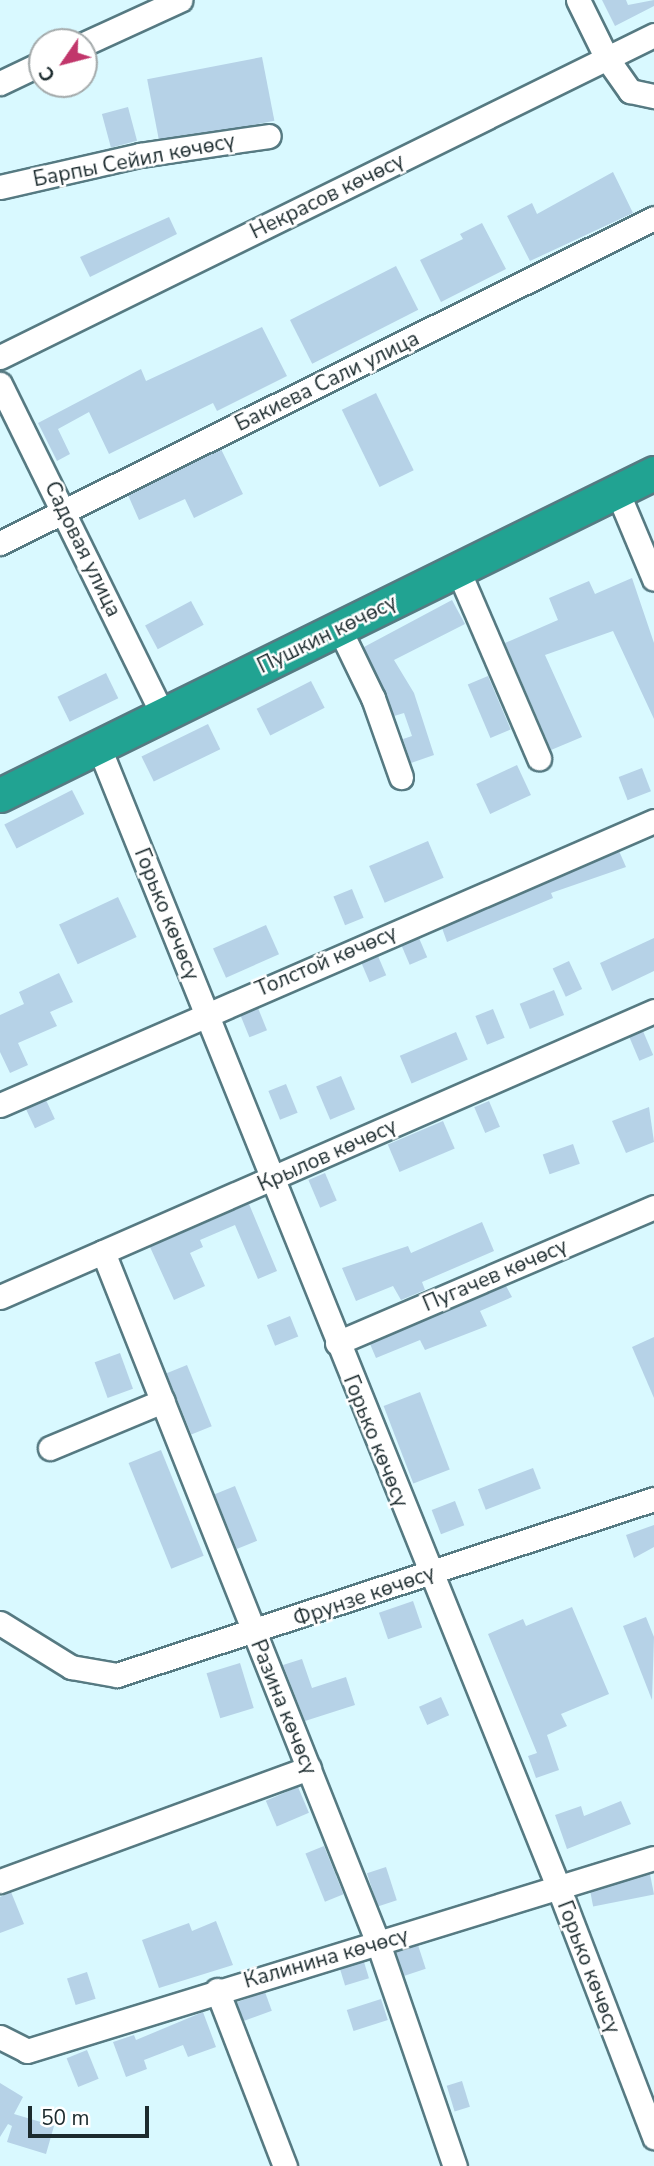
<!DOCTYPE html>
<html>
<head>
<meta charset="utf-8">
<style>
	body { margin:0 }
	#map { position:relative; width:654px; height:2166px; overflow:hidden; background:#d9f9ff; font-family:"Nunito Sans",sans-serif }
	div>[style] { position:absolute }
	.building>* { inset:0; background:#b6d2e7; transform-origin:0 0 }
	.roads { filter:drop-shadow(2px 0 #567a82) drop-shadow(-2px 0 #567a82) drop-shadow(0 2px #567a82) drop-shadow(0 -2px #567a82) }
	.minor>* { height:23px; margin:-11.5px; padding:0 11.5px; transform-origin:11.5px; border-radius:11.5px; background:#fff }
	.highway>* { height:33px; margin:-16.5px; padding:0 16.5px; transform-origin:16.5px; border-radius:16.5px; background:#21a392 }
	span { translate:-50% -50%; white-space:nowrap; text-align:center; line-height:1.15; -webkit-text-stroke:5px #fff; paint-order:stroke }
	.street-label { font-size:21px; color:#1c2b2e }
	.north { position:absolute; left:28px; top:28px; width:70px; height:70px; box-sizing:border-box; background:#fff; border:2px solid #a4aaab; border-radius:50%; rotate:235deg; font-size:19px; font-weight:700; line-height:28px; text-align:center; color:#1c2b2e }
	.north::after { content:''; display:block; margin:auto; width:24px; height:32px; background:#c1366b; clip-path:polygon(50% 0,100% 100%,50% 72%,0 100%) }
	.scale { position:absolute; left:28px; top:2106px; width:121px; height:32px; box-sizing:border-box; border:4px solid #1c2b2e; border-top:0; padding-left:9px; font-size:21px; line-height:24px; white-space:nowrap; color:#1c2b2e; -webkit-text-stroke:5px #fff; paint-order:stroke }
</style>
</head>
<body>
<div id="map">
	<div class="building">
		<div style="clip-path:polygon(602px 0,626px 0,628px 5px,654px 0,654px 6px,615px 26px)"></div>
		<div style="left:262px;top:57px;width:65px;height:117px;rotate:79deg"></div>
		<div style="left:128px;top:107px;width:35px;height:27px;rotate:75deg"></div>
		<div style="clip-path:polygon(613px 172px,633px 213px,530px 261px,507px 216px,532px 203px,537px 214px)"></div>
		<div style="clip-path:polygon(169px 217px,177px 234px,90px 277px,80px 257px)"></div>
		<div style="clip-path:polygon(482px 223px,506px 269px,441px 302px,420px 260px,463px 239px,460px 234px)"></div>
		<div style="left:396px;top:266px;width:49px;height:119px;rotate:63deg"></div>
		<div style="clip-path:polygon(262px 327px,287px 376px,217px 411px,213px 403px,109px 454px,89px 412px,58px 429px,70px 454px,57px 461px,38px 423px,141px 369px,146px 381px)"></div>
		<div style="left:376px;top:393px;width:86px;height:38px;rotate:64deg"></div>
		<div style="clip-path:polygon(221px 449px,243px 494px,194px 518px,185px 499px,139px 520px,128px 495px)"></div>
		<div style="clip-path:polygon(632px 578px,654px 643px,654px 719px,613px 631px,545px 655px,582px 737px,551px 750px,505px 643px,558px 620px,549px 598px,589px 581px,595px 594px)"></div>
		<div style="clip-path:polygon(452px 600px,465px 624px,394px 660px,414px 693px,434px 755px,411px 763px,403px 739px,412px 736px,404px 713px,394px 716px,364px 647px)"></div>
		<div style="left:191px;top:601px;width:27px;height:52px;rotate:62deg"></div>
		<div style="left:106px;top:673px;width:28px;height:54px;rotate:64deg"></div>
		<div style="left:488px;top:676px;width:58px;height:22px;rotate:67deg"></div>
		<div style="left:311px;top:681px;width:30px;height:61px;rotate:63deg"></div>
		<div style="left:208px;top:724px;width:28px;height:74px;rotate:64deg"></div>
		<div style="left:517px;top:765px;width:33px;height:45px;rotate:65deg"></div>
		<div style="left:642px;top:768px;width:25px;height:25px;rotate:69deg"></div>
		<div style="left:72px;top:790px;width:27px;height:76px;rotate:63deg"></div>
		<div style="left:428px;top:841px;width:40px;height:64px;rotate:67deg"></div>
		<div style="clip-path:polygon(619px 851px,626px 867px,551px 893px,553px 898px,447px 942px,442px 928px)"></div>
		<div style="left:352px;top:889px;width:31px;height:20px;rotate:68deg"></div>
		<div style="left:118px;top:897px;width:44px;height:65px;rotate:65deg"></div>
		<div style="left:266px;top:925px;width:32px;height:58px;rotate:66deg"></div>
		<div style="left:419px;top:938px;width:21px;height:19px;rotate:67deg"></div>
		<div style="clip-path:polygon(654px 938px,654px 971px,612px 991px,600px 963px)"></div>
		<div style="left:378px;top:956px;width:21px;height:18px;rotate:67deg"></div>
		<div style="left:569px;top:961px;width:31px;height:18px;rotate:65deg"></div>
		<div style="clip-path:polygon(59px 973px,73px 1002px,50px 1012px,57px 1026px,18px 1043px,28px 1065px,10px 1073px,0 1052px,0 1015px,24px 1004px,19px 992px)"></div>
		<div style="left:554px;top:990px;width:27px;height:37px;rotate:68deg"></div>
		<div style="left:258px;top:1008px;width:24px;height:19px;rotate:68deg"></div>
		<div style="left:493px;top:1009px;width:31px;height:19px;rotate:68deg"></div>
		<div style="left:643px;top:1031px;width:26px;height:15px;rotate:67deg"></div>
		<div style="left:456px;top:1032px;width:30px;height:61px;rotate:67deg"></div>
		<div style="left:341px;top:1076px;width:36px;height:27px;rotate:67deg"></div>
		<div style="left:286px;top:1084px;width:31px;height:19px;rotate:68deg"></div>
		<div style="left:46px;top:1100px;width:21px;height:22px;rotate:65deg"></div>
		<div style="left:489px;top:1101px;width:28px;height:16px;rotate:67deg"></div>
		<div style="clip-path:polygon(649px 1107px,654px 1142px,626px 1153px,612px 1121px)"></div>
		<div style="left:443px;top:1121px;width:30px;height:60px;rotate:67deg"></div>
		<div style="left:573px;top:1144px;width:21px;height:32px;rotate:71deg"></div>
		<div style="left:325px;top:1173px;width:30px;height:18px;rotate:67deg"></div>
		<div style="clip-path:polygon(249px 1204px,277px 1271px,258px 1279px,235px 1225px,200px 1240px,203px 1247px,190px 1253px,205px 1286px,174px 1300px,150px 1247px)"></div>
		<div style="clip-path:polygon(482px 1222px,494px 1251px,422px 1282px,425px 1290px,401px 1300px,393px 1286px,356px 1301px,342px 1268px,408px 1246px,411px 1253px)"></div>
		<div style="clip-path:polygon(506px 1286px,512px 1297px,480px 1311px,487px 1326px,425px 1350px,420px 1340px,376px 1358px,370px 1344px)"></div>
		<div style="left:290px;top:1316px;width:22px;height:25px;rotate:68deg"></div>
		<div style="clip-path:polygon(654px 1337px,654px 1398px,632px 1347px)"></div>
		<div style="left:120px;top:1353px;width:38px;height:27px;rotate:70deg"></div>
		<div style="left:187px;top:1365px;width:66px;height:22px;rotate:68deg"></div>
		<div style="left:420px;top:1392px;width:83px;height:39px;rotate:69deg"></div>
		<div style="left:161px;top:1450px;width:114px;height:35px;rotate:68deg"></div>
		<div style="left:533px;top:1468px;width:22px;height:59px;rotate:69deg"></div>
		<div style="left:235px;top:1486px;width:59px;height:22px;rotate:68deg"></div>
		<div style="left:455px;top:1501px;width:26px;height:25px;rotate:69deg"></div>
		<div style="clip-path:polygon(654px 1525px,654px 1547px,634px 1558px,626px 1535px)"></div>
		<div style="left:413px;top:1601px;width:28px;height:36px;rotate:71deg"></div>
		<div style="clip-path:polygon(572px 1607px,609px 1694px,561px 1714px,567px 1726px,547px 1735px,559px 1770px,536px 1778px,528px 1756px,537px 1753px,488px 1634px,523px 1619px,526px 1626px)"></div>
		<div style="clip-path:polygon(646px 1617px,654px 1637px,652px 1700px,623px 1626px)"></div>
		<div style="clip-path:polygon(302px 1659px,312px 1688px,346px 1677px,355px 1705px,305px 1721px,283px 1665px)"></div>
		<div style="left:240px;top:1663px;width:47px;height:35px;rotate:73deg"></div>
		<div style="left:441px;top:1697px;width:20px;height:24px;rotate:66deg"></div>
		<div style="left:298px;top:1787px;width:28px;height:35px;rotate:67deg"></div>
		<div style="clip-path:polygon(621px 1801px,631px 1824px,567px 1849px,555px 1815px,581px 1806px,584px 1816px)"></div>
		<div style="left:324px;top:1846px;width:52px;height:20px;rotate:68deg"></div>
		<div style="left:386px;top:1867px;width:35px;height:20px;rotate:72deg"></div>
		<div style="left:650px;top:1874px;width:21px;height:62px;rotate:79deg"></div>
		<div style="clip-path:polygon(11px 1892px,24px 1924px,0 1933px,0 1897px)"></div>
		<div style="clip-path:polygon(216px 1921px,233px 1965px,159px 1988px,142px 1940px,189px 1923px,192px 1931px)"></div>
		<div style="left:418px;top:1945px;width:25px;height:23px;rotate:72deg"></div>
		<div style="left:364px;top:1962px;width:17px;height:25px;rotate:73deg"></div>
		<div style="left:87px;top:1972px;width:28px;height:21px;rotate:72deg"></div>
		<div style="left:265px;top:1992px;width:20px;height:30px;rotate:70deg"></div>
		<div style="left:381px;top:1999px;width:22px;height:36px;rotate:72deg"></div>
		<div style="clip-path:polygon(203px 2012px,216px 2047px,188px 2057px,183px 2045px,144px 2060px,147px 2069px,126px 2077px,113px 2042px,134px 2035px,136px 2040px)"></div>
		<div style="left:87px;top:2050px;width:31px;height:22px;rotate:68deg"></div>
		<div style="left:462px;top:2081px;width:27px;height:16px;rotate:73deg"></div>
		<div style="clip-path:polygon(0 2083px,23px 2097px,14px 2114px,54px 2126px,46px 2154px,7px 2142px,12px 2126px,8px 2124px,0 2137px)"></div>
	</div>
	<div class="roads">
		<div class="minor">
			<div style="left:578px;top:0;width:64px;rotate:63.8deg"></div>
			<div style="left:606px;top:57px;width:42px;rotate:54.8deg"></div>
			<div style="left:630px;top:91px;width:25px;rotate:12deg"></div>
			<div style="left:84px;top:44px;width:106px;rotate:-24.6deg"></div>
			<div style="left:0;top:83px;width:47px;rotate:-25.5deg"></div>
			<div style="left:0;top:187px;width:144px;rotate:-12.9deg"></div>
			<div style="left:140px;top:155px;width:130px;rotate:-8.4deg"></div>
			<div style="left:0;top:357px;width:729px;rotate:-26.21deg"></div>
			<div style="left:0;top:384px;width:369px;rotate:63.8deg"></div>
			<div style="left:617px;top:491px;width:95px;rotate:67.2deg"></div>
			<div style="left:0;top:543px;width:730px;rotate:-26.42deg"></div>
			<div style="left:458px;top:570px;width:205px;rotate:66.7deg"></div>
			<div style="left:339px;top:628px;width:78px;rotate:64.1deg"></div>
			<div style="left:373px;top:698px;width:84px;rotate:70.5deg"></div>
			<div style="left:98px;top:745px;width:1233px;rotate:68.05deg"></div>
			<div style="left:559px;top:1889px;width:266px;rotate:69deg"></div>
			<div style="left:0;top:1105px;width:713px;rotate:-23.47deg"></div>
			<div style="left:103px;top:1252px;width:744px;rotate:68.3deg"></div>
			<div style="left:378px;top:1943px;width:236px;rotate:71deg"></div>
			<div style="left:0;top:1297px;width:714px;rotate:-23.62deg"></div>
			<div style="left:337px;top:1343px;width:345px;rotate:-23.2deg"></div>
			<div style="left:50px;top:1448px;width:122px;rotate:-22.6deg"></div>
			<div style="left:0;top:1623px;width:84px;rotate:31.8deg"></div>
			<div style="left:71px;top:1667px;width:47px;rotate:9.9deg"></div>
			<div style="left:117px;top:1675px;width:565px;rotate:-18.15deg"></div>
			<div style="left:0;top:1881px;width:329px;rotate:-20.1deg"></div>
			<div style="left:217px;top:1990px;width:189px;rotate:68.9deg"></div>
			<div style="left:0;top:2037px;width:30px;rotate:27deg"></div>
			<div style="left:27px;top:2051px;width:656px;rotate:-17.11deg"></div>
		</div>
		<div class="highway">
			<div style="left:0;top:795px;width:729px;rotate:-26.21deg"></div>
		</div>
	</div>
	<div class="street-label">
		<span style="left:134px;top:160px;rotate:-11deg">Барпы Сейил көчөсү</span>
		<span style="left:327px;top:196px;rotate:-26deg">Некрасов көчөсү</span>
		<span style="left:327px;top:381px;rotate:-26deg">Бакиева Сали улица</span>
		<span style="left:83px;top:549px;rotate:64deg">Садовая улица</span>
		<span style="left:327px;top:634px;rotate:-26deg">Пушкин көчөсү</span>
		<span style="left:167px;top:914px;rotate:68deg">Горько көчөсү</span>
		<span style="left:326px;top:961px;rotate:-23deg">Толстой көчөсү</span>
		<span style="left:327px;top:1155px;rotate:-24deg">Крылов көчөсү</span>
		<span style="left:495px;top:1275px;rotate:-23deg">Пугачев көчөсү</span>
		<span style="left:376px;top:1441px;rotate:68deg">Горько көчөсү</span>
		<span style="left:364px;top:1596px;rotate:-19deg">Фрунзе көчөсү</span>
		<span style="left:284px;top:1707px;rotate:68deg">Разина көчөсү</span>
		<span style="left:326px;top:1958px;rotate:-16deg">Калинина көчөсү</span>
		<span style="left:589px;top:1967px;rotate:69deg">Горько көчөсү</span>
	</div>
	<div class="north">С</div>
	<div class="scale">50 m</div>
</div>
</body>
</html>
